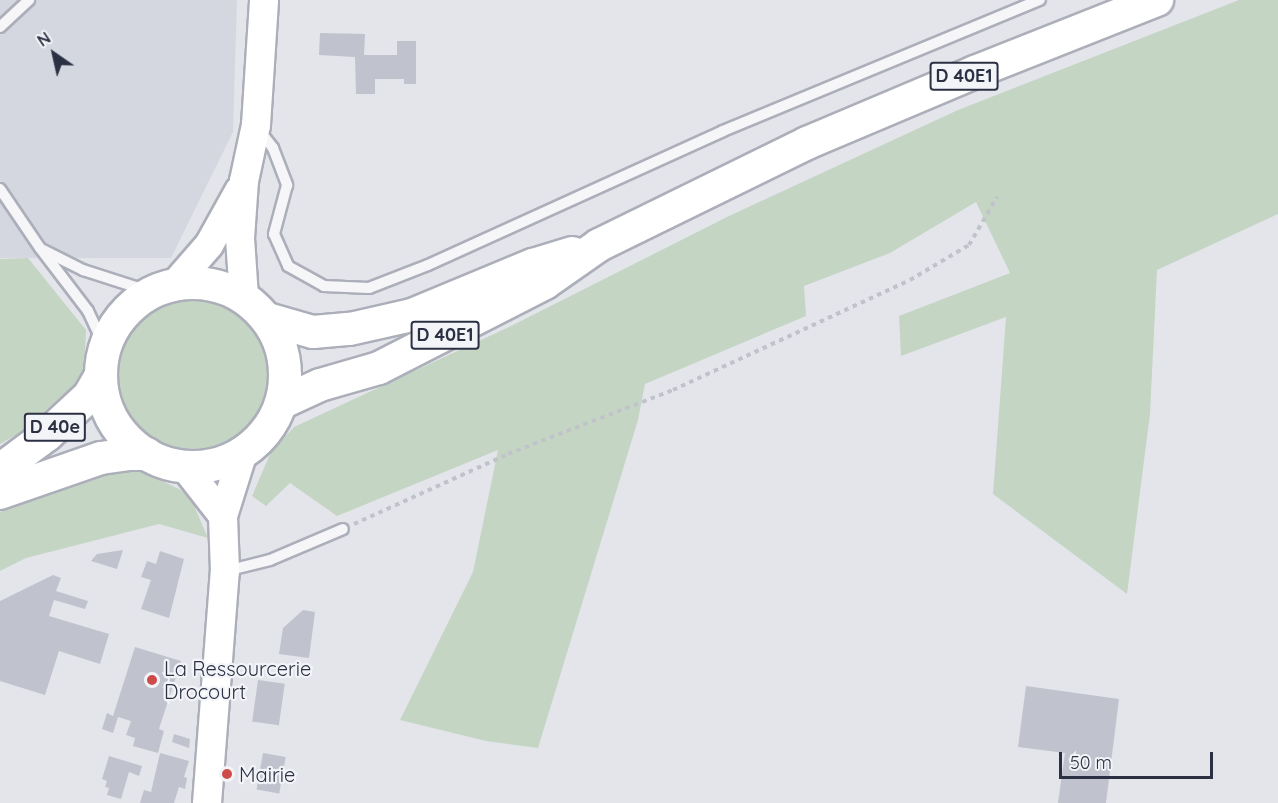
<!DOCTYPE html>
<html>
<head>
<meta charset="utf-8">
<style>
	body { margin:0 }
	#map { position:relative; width:1278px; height:803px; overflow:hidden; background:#e3e5eb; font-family:Quicksand,sans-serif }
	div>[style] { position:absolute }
	.built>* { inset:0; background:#d5d7e0 }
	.green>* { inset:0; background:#c5d5c4 }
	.round { border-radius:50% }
	.building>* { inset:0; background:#c0c3ce; transform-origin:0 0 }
	.path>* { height:4px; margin-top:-2px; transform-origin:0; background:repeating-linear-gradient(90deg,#c1c3ca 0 4.5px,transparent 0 9px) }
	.roads { filter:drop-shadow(2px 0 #acafb9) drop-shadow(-2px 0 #acafb9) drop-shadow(0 2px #acafb9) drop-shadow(0 -2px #acafb9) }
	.lane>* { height:10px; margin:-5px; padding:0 5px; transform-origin:5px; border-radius:5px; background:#f6f6f9 }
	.secondary>* { height:28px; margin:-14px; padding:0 14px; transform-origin:14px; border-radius:14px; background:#fff }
	.primary>* { height:32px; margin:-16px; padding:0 16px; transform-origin:16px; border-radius:16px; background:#fff }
	.primary>.ring { margin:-16px; padding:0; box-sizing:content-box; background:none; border:32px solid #fff; border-radius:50% }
	.dots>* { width:16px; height:16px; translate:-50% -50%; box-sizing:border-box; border:3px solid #f3f4f8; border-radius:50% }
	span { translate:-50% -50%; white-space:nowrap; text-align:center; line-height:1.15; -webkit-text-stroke:4.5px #f3f4f8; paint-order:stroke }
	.shield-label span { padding:2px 4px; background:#f3f4f8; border:2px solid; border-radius:4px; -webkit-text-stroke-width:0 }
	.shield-label { font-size:18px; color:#2b3043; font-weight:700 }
	.poi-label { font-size:20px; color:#2b3043 }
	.left { translate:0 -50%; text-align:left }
	.north { position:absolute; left:24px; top:24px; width:60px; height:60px; -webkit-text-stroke:4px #f3f4f8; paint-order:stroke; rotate:326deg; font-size:16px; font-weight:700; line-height:24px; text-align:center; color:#2b3043 }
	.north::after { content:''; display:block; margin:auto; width:21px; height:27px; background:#2b3043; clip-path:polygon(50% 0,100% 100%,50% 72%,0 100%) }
	.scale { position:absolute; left:1059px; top:752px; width:154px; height:27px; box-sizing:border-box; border:3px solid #2b3043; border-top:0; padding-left:8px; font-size:18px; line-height:21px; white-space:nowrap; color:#2b3043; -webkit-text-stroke:4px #f3f4f8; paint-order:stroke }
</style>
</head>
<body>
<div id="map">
	<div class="built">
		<div style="clip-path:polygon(0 0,237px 0,233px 132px,171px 258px,0 258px)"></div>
	</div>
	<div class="green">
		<div style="clip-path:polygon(1239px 0,1278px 0,1278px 214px,1157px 270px,1150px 414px,1127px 594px,993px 494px,1006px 317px,901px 356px,899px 316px,1010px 273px,976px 202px,890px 253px,804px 286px,806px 316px,645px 384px,638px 420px,538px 748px,486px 741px,400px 720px,473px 572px,498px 450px,337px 516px,290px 483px,266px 506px,252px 496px,271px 452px,294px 427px,513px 325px,727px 217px,958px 110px)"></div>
		<div style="clip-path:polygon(28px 258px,86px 330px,84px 376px,21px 432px,0 444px,0 259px)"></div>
		<div class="round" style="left:116px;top:297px;width:152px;height:152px"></div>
		<div style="clip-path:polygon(140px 470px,189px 494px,208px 538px,159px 524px,26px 558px,0 571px,0 512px,83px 477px)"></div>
	</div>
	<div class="building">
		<div style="clip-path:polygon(320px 33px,365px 34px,364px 55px,397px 55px,397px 41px,416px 41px,416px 84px,404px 84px,404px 79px,375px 79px,375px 94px,356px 94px,355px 57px,319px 55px)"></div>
		<div style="clip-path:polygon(123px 550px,117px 569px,91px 561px,97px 554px)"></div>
		<div style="clip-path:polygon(160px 551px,184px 559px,169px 618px,141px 609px,151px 580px,141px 577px,147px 561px,156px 564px)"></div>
		<div style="clip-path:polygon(53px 575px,61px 578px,56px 591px,88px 601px,85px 609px,54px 600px,49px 616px,109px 634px,100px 664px,59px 651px,45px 695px,0 681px,0 601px)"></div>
		<div style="clip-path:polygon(303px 610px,315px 612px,309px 658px,279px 654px,283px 628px)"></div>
		<div style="clip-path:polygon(135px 647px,181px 661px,159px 729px,164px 731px,158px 753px,133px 746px,135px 738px,126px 735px,131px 721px,118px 717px,113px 733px,102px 729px,107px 713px,113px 716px)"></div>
		<div style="left:258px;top:680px;width:27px;height:42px;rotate:8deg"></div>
		<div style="clip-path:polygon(1026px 686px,1119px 699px,1106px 803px,1058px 803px,1065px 753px,1018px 747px)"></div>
		<div style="clip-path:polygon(174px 734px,190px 739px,189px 748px,172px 742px)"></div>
		<div style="clip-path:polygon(160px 753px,189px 761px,184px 777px,187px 778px,185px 789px,179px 787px,174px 803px,140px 803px,144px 790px,151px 792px)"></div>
		<div style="left:263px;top:753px;width:23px;height:37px;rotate:10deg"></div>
		<div style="clip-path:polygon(109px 756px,142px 766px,139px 776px,129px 772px,121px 799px,107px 795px,109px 788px,105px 787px,107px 781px,102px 779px)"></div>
	</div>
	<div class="path">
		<div style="left:266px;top:450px;width:29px;rotate:-49deg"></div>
		<div style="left:354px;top:524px;width:169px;rotate:-24.4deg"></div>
		<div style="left:508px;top:454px;width:177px;rotate:-21.2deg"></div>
		<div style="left:673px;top:390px;width:261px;rotate:-24.9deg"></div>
		<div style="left:910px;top:280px;width:69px;rotate:-30.7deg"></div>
		<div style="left:969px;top:245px;width:56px;rotate:-59.7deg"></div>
	</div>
	<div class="roads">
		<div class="lane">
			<div style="left:0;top:27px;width:40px;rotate:-43deg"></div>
			<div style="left:259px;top:130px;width:23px;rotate:52deg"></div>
			<div style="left:273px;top:148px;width:40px;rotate:69deg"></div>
			<div style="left:287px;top:185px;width:51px;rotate:104.9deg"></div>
			<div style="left:274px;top:234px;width:35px;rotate:66deg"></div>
			<div style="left:288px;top:266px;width:41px;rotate:29.1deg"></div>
			<div style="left:324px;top:286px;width:45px;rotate:2.5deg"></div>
			<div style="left:369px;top:288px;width:63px;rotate:-21.3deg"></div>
			<div style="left:428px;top:265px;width:324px;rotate:-24.4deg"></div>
			<div style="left:723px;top:131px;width:343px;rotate:-22.5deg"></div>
			<div style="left:0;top:189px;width:71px;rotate:55.9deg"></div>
			<div style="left:40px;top:248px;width:79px;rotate:52.7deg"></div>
			<div style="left:88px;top:311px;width:40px;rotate:65deg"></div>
			<div style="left:43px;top:250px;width:45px;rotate:26.6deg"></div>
			<div style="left:83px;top:270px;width:71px;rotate:17.9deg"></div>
			<div style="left:226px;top:571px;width:45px;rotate:-14deg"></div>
			<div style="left:270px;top:560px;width:79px;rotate:-23deg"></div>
		</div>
		<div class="secondary">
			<div style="left:175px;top:284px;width:52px;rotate:-48.9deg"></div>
			<div style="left:209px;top:245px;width:62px;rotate:-60.9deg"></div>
			<div style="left:244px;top:297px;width:59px;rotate:-93.9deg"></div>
			<div style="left:240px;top:238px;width:57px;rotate:-86deg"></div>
			<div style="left:244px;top:181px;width:57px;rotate:-77.9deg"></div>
			<div style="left:256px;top:125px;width:125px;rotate:-86.3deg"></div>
			<div style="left:184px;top:466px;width:63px;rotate:52deg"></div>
			<div style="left:207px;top:803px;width:233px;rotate:-85.6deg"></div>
			<div style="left:225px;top:571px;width:55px;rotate:-92.1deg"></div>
			<div style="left:223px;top:516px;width:67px;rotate:-72.6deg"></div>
		</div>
		<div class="primary">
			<div class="ring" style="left:101px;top:283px;width:152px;height:152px"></div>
			<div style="left:267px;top:319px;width:48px;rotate:15.8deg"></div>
			<div style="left:313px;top:332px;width:37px;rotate:-5deg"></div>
			<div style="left:350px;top:329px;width:64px;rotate:-12.7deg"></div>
			<div style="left:412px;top:315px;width:131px;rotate:-22.5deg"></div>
			<div style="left:533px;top:265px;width:41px;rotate:-17.1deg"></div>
			<div style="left:281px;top:403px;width:43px;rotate:-24.8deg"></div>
			<div style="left:320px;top:385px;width:61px;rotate:-16.1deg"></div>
			<div style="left:379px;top:368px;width:186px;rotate:-27.1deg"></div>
			<div style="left:545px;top:283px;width:66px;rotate:-35.1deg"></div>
			<div style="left:599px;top:245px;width:232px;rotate:-26.1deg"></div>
			<div style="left:807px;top:143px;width:182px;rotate:-22.9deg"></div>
			<div style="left:975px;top:72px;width:196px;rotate:-21.6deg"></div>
			<div style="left:0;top:470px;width:59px;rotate:-36.7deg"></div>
			<div style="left:47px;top:435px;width:57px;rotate:-42.9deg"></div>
			<div style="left:89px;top:396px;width:24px;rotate:-60deg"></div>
			<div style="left:0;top:493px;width:107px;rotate:-19.1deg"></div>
			<div style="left:101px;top:458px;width:29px;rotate:-8deg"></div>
			<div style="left:130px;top:454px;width:17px"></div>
		</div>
	</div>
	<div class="dots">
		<div style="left:152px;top:680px;background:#ce4b49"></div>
		<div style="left:227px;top:774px;background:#ce4b49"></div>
	</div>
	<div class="shield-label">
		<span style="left:964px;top:76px">D 40E1</span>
		<span style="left:445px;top:335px">D 40E1</span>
		<span style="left:55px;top:427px">D 40e</span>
	</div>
	<div class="poi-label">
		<span class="left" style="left:164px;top:680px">La Ressourcerie<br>Drocourt</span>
		<span class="left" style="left:239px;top:774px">Mairie</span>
	</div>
	<div class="north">N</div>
	<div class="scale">50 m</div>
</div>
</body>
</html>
